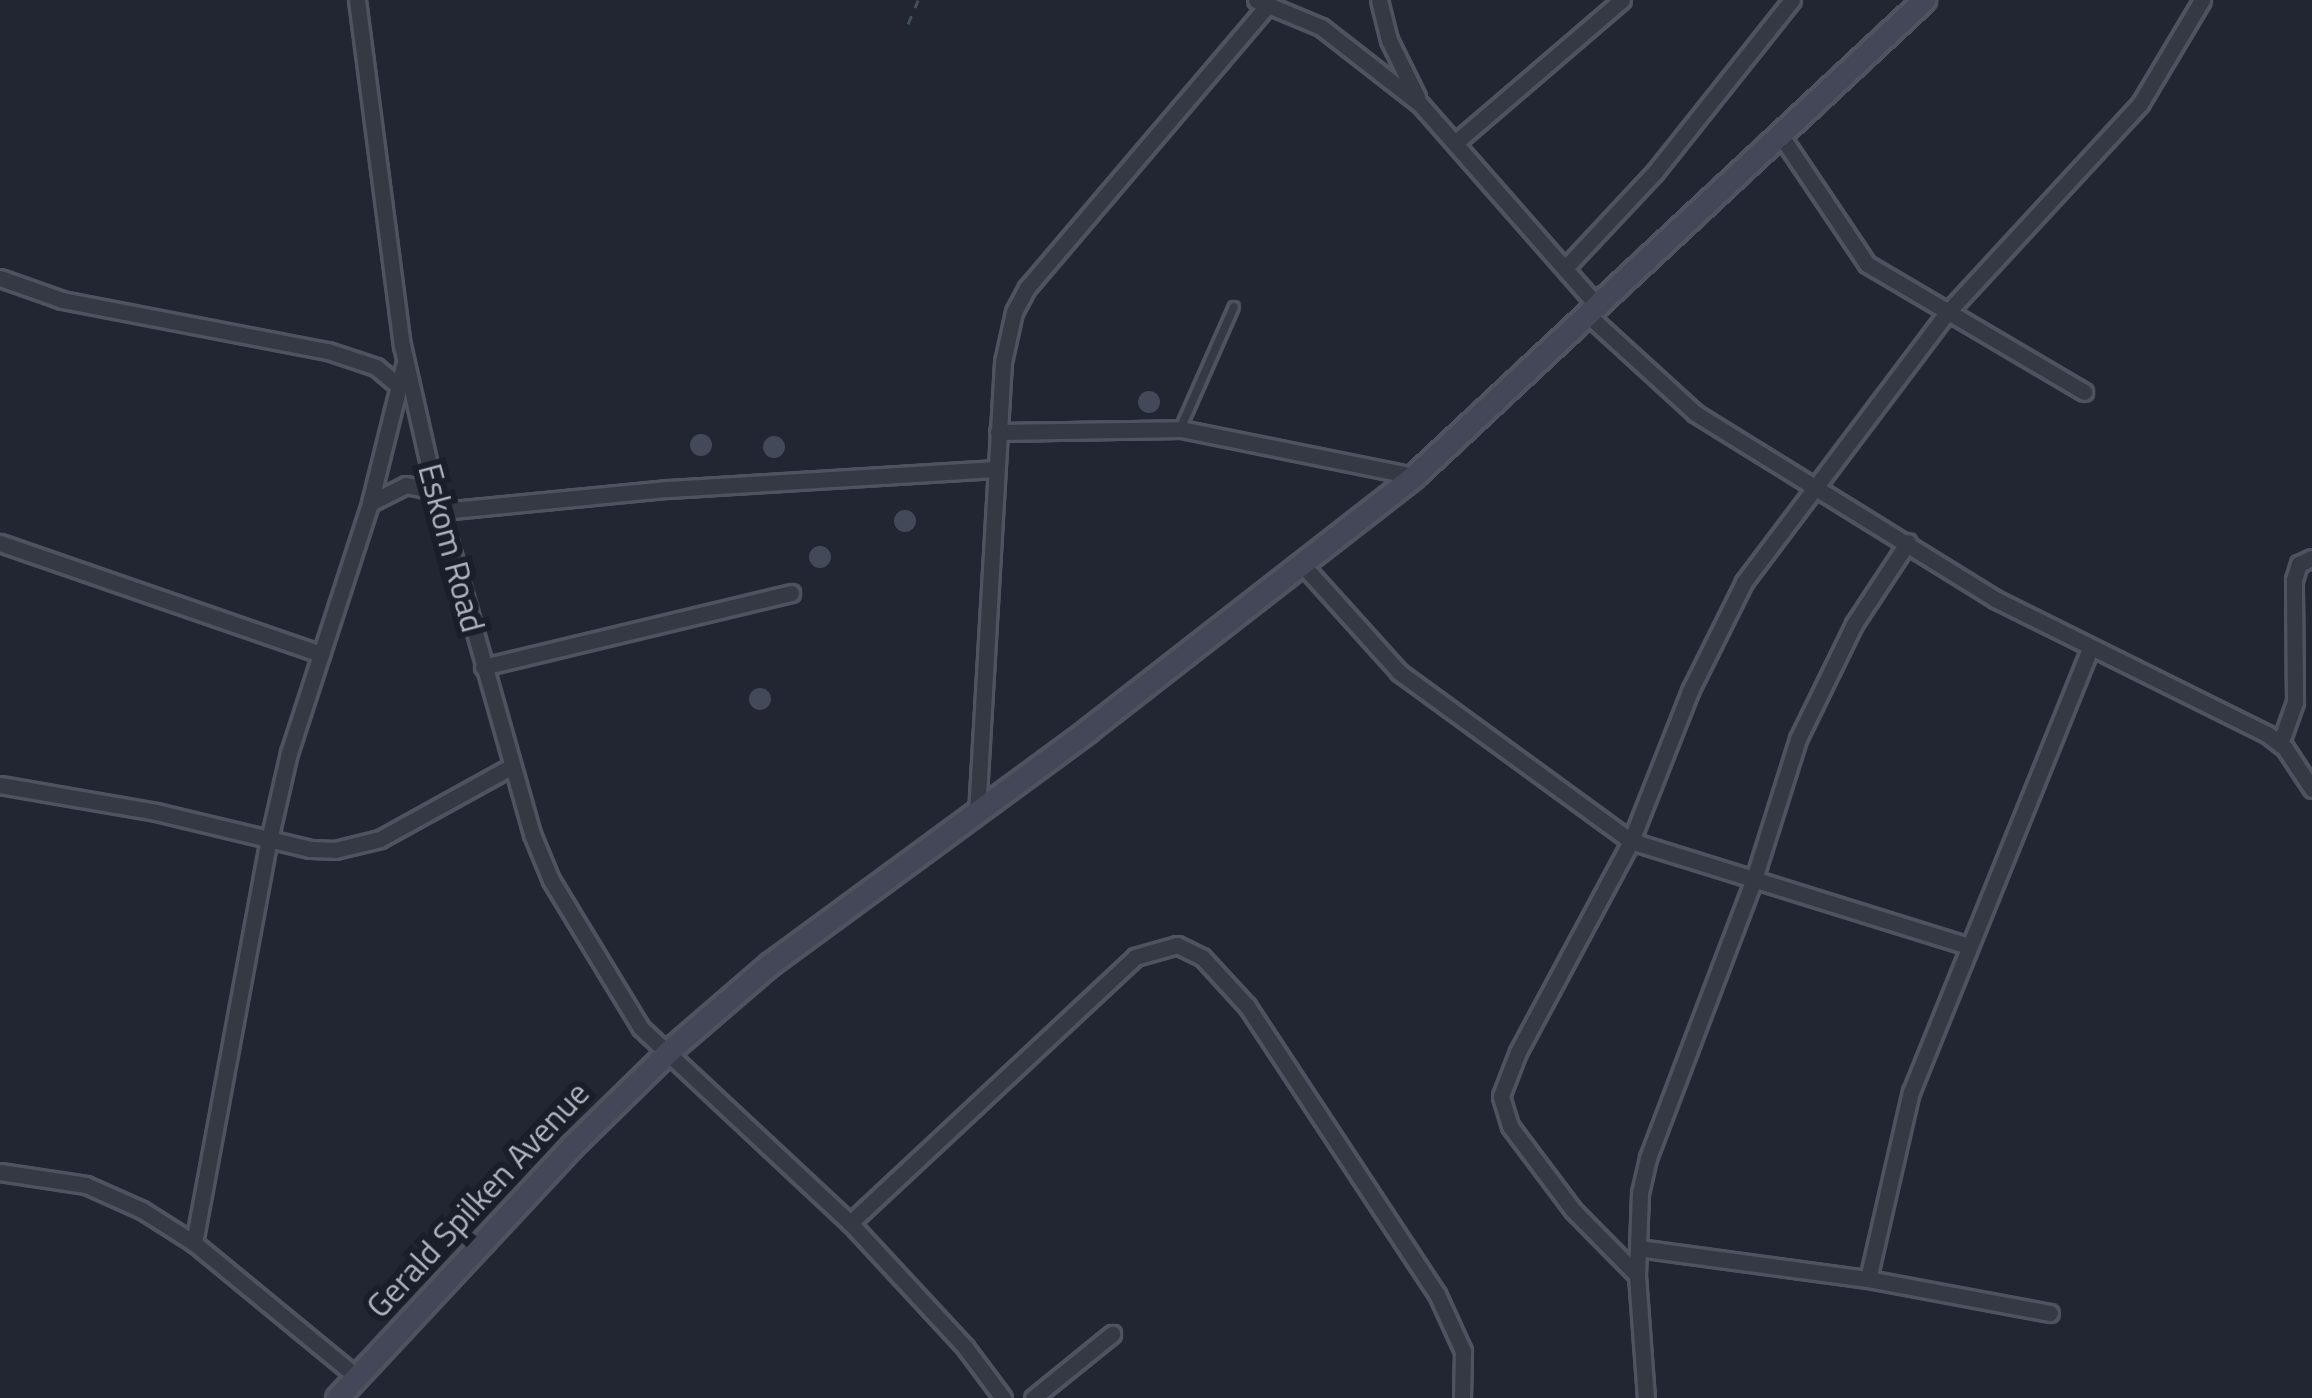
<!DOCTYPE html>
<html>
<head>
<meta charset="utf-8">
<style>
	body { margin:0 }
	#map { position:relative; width:2312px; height:1398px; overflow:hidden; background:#222633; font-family:"Titillium Web",sans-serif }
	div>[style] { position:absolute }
	.building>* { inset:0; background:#434958 }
	.round { border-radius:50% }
	.path>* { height:3px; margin-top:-1.5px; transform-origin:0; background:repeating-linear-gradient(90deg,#434f54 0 9px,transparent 0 18px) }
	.roads { filter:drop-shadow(3px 0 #4f535f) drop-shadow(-3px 0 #4f535f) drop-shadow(0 3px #4f535f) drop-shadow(0 -3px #4f535f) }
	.lane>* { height:8px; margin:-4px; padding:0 4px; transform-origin:4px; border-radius:4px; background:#353944 }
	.street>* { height:15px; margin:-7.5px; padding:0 7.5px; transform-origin:7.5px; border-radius:7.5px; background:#353944 }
	.secondary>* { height:21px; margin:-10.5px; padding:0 10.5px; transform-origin:10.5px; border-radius:10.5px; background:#434757 }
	span { translate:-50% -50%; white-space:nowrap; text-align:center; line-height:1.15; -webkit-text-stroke:12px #1a1e29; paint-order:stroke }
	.street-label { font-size:33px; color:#afb3c1 }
</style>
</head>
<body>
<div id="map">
	<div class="building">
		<div class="round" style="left:1138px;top:391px;width:22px;height:22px"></div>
		<div class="round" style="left:690px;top:434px;width:22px;height:22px"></div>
		<div class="round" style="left:763px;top:436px;width:22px;height:22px"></div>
		<div class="round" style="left:894px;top:510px;width:22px;height:22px"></div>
		<div class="round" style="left:809px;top:546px;width:22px;height:22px"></div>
		<div class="round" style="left:749px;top:688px;width:22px;height:22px"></div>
	</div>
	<div class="path">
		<div style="left:908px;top:24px;width:26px;rotate:-67deg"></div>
	</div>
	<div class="roads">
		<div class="lane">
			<div style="left:1181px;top:427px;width:131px;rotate:-66.2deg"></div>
		</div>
		<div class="street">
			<div style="left:357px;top:0;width:348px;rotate:82.6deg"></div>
			<div style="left:402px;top:345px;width:150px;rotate:77.3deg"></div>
			<div style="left:435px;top:491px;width:356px;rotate:74.2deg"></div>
			<div style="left:532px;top:834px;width:50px;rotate:67.6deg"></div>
			<div style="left:551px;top:880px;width:173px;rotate:58.7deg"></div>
			<div style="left:641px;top:1028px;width:286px;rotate:43deg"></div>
			<div style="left:1256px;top:0;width:70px;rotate:22.6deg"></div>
			<div style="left:1321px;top:27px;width:125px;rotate:37.9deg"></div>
			<div style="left:1420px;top:104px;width:271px;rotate:48.7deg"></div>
			<div style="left:1379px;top:0;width:41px;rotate:76deg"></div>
			<div style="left:1389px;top:40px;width:64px;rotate:63.8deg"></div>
			<div style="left:1781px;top:136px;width:154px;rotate:56.1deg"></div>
			<div style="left:1867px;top:264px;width:252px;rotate:30.5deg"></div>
			<div style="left:1455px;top:143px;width:220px;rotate:-40.6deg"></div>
			<div style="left:1567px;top:266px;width:129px;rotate:-46.9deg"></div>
			<div style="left:1655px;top:172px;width:220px;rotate:-51.5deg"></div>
			<div style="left:0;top:278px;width:66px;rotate:19.5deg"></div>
			<div style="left:62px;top:300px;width:271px;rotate:10.9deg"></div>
			<div style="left:328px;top:351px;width:51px;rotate:18.4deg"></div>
			<div style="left:376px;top:367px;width:30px;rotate:40deg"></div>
			<div style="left:1590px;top:317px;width:142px;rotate:42.4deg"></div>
			<div style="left:1695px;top:413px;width:353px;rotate:31.8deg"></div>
			<div style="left:1995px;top:599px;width:304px;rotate:26.4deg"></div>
			<div style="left:2267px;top:734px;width:23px;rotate:38deg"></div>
			<div style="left:2285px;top:748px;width:49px;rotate:56.6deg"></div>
			<div style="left:998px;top:432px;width:183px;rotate:-0.9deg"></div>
			<div style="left:1181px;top:429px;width:238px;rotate:11.4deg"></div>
			<div style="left:370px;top:503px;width:40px;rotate:-26.6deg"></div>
			<div style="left:406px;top:485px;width:30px;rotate:12deg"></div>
			<div style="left:442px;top:511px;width:227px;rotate:-5.6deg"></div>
			<div style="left:668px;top:489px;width:329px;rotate:-3.5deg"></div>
			<div style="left:0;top:543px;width:340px;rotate:19.1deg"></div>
			<div style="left:1301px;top:563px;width:147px;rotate:48deg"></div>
			<div style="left:1399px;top:672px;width:287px;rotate:36.1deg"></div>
			<div style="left:1631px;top:841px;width:354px;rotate:17.3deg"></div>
			<div style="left:483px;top:667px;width:317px;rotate:-13.5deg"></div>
			<div style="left:2280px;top:744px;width:45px;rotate:-70.3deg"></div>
			<div style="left:2295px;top:702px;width:122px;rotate:-90.5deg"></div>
			<div style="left:2294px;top:580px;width:17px;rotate:-73deg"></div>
			<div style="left:2299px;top:564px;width:14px;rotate:-25deg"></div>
			<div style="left:0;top:785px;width:158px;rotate:9.8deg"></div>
			<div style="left:156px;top:812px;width:158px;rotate:13.5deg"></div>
			<div style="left:310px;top:849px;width:25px;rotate:2deg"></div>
			<div style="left:335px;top:850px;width:46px;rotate:-13.7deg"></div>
			<div style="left:380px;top:839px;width:151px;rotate:-28.9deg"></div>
			<div style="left:977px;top:813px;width:452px;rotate:-86.7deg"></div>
			<div style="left:1003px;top:362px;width:51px;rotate:-77.6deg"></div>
			<div style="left:1014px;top:312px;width:27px;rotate:-62deg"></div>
			<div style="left:1027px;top:288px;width:372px;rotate:-49.6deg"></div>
			<div style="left:0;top:1172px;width:87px;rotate:8.6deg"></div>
			<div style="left:86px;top:1185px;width:61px;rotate:24.1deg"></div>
			<div style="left:142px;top:1210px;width:62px;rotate:32.4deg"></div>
			<div style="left:194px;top:1243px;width:211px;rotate:39.4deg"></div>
			<div style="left:194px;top:1243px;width:410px;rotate:-79.5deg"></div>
			<div style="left:269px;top:840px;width:89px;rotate:-77.1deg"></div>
			<div style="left:289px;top:753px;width:263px;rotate:-72deg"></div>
			<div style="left:370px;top:503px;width:141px;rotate:-76.1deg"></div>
			<div style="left:1638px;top:1248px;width:232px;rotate:7.7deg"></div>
			<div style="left:1868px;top:1279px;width:185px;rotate:10.6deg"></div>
			<div style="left:1637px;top:1275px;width:91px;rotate:-134.6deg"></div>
			<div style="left:1573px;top:1210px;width:105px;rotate:-126.9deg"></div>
			<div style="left:1510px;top:1126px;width:31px;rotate:-107deg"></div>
			<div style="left:1501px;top:1096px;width:47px;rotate:-68.9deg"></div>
			<div style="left:1518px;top:1052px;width:239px;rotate:-61.8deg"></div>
			<div style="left:1631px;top:841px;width:161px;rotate:-68.5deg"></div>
			<div style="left:1690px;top:691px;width:122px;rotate:-63.6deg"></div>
			<div style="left:1744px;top:582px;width:336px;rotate:-53deg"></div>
			<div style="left:1946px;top:314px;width:286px;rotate:-47.3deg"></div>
			<div style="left:2140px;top:104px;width:121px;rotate:-59.2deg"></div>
			<div style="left:1868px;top:1279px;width:192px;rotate:-77.1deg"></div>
			<div style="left:1911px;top:1092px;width:479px;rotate:-68deg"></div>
			<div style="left:1003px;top:1398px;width:64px;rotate:-126.7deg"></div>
			<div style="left:965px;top:1347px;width:169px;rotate:-132.8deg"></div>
			<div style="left:850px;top:1223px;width:390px;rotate:-43deg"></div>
			<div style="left:1135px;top:957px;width:44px;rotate:-15.9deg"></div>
			<div style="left:1177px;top:945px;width:28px;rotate:26deg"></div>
			<div style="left:1202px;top:957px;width:67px;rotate:47.4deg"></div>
			<div style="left:1247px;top:1006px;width:345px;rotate:56.6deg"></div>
			<div style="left:1437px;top:1294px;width:63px;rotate:65.5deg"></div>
			<div style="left:1463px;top:1351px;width:47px;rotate:91.2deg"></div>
			<div style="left:1033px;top:1398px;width:102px;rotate:-39deg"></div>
			<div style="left:1646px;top:1398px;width:123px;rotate:-94.2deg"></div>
			<div style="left:1637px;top:1275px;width:82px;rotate:-87.9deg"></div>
			<div style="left:1640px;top:1193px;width:36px;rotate:-77deg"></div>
			<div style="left:1648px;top:1158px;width:295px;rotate:-69.2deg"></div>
			<div style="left:1753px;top:882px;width:150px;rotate:-72.5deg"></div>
			<div style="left:1798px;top:739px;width:128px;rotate:-64deg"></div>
			<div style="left:1854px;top:624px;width:98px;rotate:-56.6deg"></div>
		</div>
		<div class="secondary">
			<div style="left:337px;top:1398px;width:346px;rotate:-47deg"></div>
			<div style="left:573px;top:1145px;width:136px;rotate:-44.4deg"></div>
			<div style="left:670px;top:1050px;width:132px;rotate:-40.7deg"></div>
			<div style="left:770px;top:964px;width:395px;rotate:-36.3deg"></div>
			<div style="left:1088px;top:730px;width:413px;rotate:-37.9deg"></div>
			<div style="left:1414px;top:476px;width:698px;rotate:-43.03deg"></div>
		</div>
	</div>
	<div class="street-label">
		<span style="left:451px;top:548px;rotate:75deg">Eskom Road</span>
		<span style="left:478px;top:1200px;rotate:-47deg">Gerald Spilken Avenue</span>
	</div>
</div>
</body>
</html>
